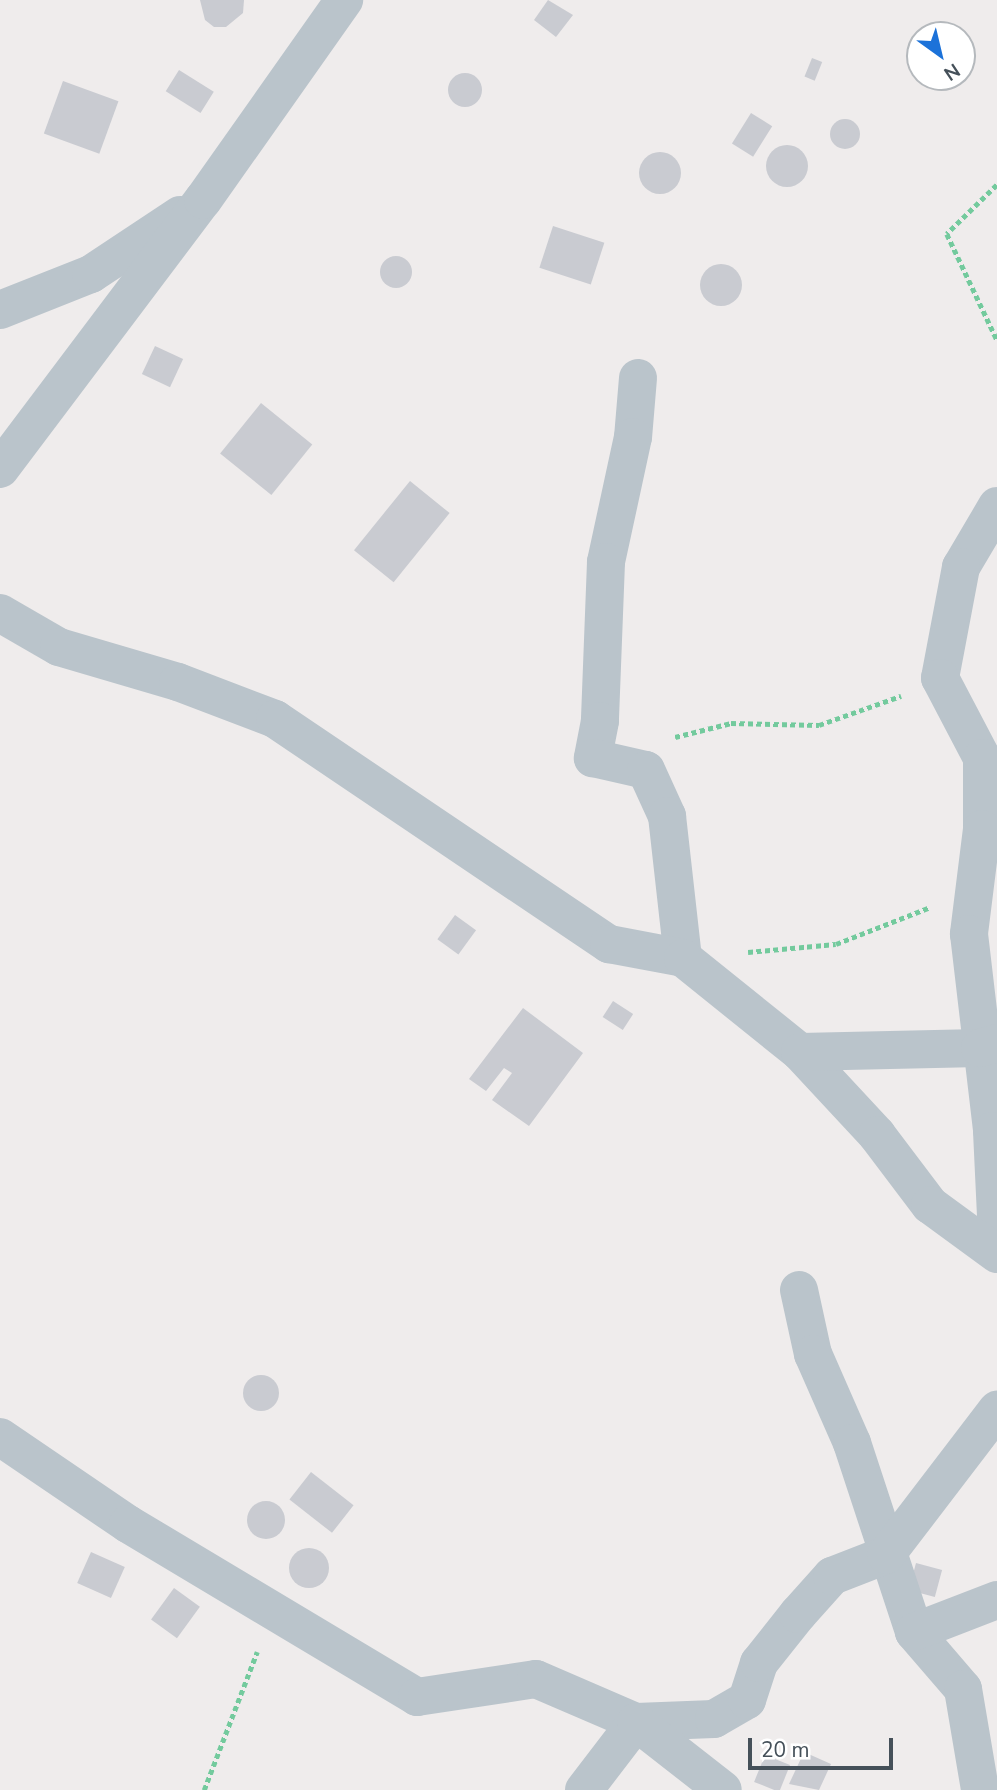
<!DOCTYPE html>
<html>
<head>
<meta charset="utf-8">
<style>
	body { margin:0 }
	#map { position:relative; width:997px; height:1790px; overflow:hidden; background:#efecec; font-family:"Nunito Sans",sans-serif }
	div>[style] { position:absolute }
	.building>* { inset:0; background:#c9cbd1; transform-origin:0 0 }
	.round { border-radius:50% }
	.path>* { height:4.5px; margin-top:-2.25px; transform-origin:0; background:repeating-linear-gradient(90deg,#73ca9d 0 5px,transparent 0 8.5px) }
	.street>* { height:38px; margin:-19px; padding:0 19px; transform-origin:19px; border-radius:19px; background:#bac4cb }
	span { translate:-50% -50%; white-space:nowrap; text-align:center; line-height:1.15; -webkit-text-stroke:6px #fff; paint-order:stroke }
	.north { position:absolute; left:906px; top:21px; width:70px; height:70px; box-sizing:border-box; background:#fff; border:2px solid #b5b9bd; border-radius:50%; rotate:146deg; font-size:19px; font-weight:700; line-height:28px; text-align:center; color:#455059 }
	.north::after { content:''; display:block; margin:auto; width:24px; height:32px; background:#1c72d9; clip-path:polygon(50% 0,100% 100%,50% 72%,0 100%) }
	.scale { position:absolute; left:748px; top:1738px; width:145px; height:32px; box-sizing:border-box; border:4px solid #455059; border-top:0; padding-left:9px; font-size:21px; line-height:24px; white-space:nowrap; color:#455059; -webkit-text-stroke:5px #fff; paint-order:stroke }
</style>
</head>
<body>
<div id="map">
	<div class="building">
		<div style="clip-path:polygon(200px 0,244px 0,243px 13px,226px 27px,214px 27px,205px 20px)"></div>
		<div style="clip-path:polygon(548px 0,573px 15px,556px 37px,534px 20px)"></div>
		<div style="left:812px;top:58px;width:11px;height:20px;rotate:22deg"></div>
		<div style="left:179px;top:70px;width:41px;height:25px;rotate:32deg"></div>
		<div class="round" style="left:448px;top:73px;width:34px;height:34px"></div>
		<div style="left:63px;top:81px;width:59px;height:56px;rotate:20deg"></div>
		<div style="left:751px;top:113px;width:25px;height:36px;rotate:32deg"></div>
		<div class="round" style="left:830px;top:119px;width:30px;height:30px"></div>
		<div class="round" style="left:766px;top:145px;width:42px;height:42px"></div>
		<div class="round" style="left:639px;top:152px;width:42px;height:42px"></div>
		<div style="left:553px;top:226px;width:54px;height:44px;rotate:18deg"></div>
		<div class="round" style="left:380px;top:256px;width:32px;height:32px"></div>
		<div class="round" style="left:700px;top:264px;width:42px;height:42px"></div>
		<div style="left:155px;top:346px;width:31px;height:31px;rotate:25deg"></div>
		<div style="left:261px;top:403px;width:66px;height:65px;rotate:39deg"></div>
		<div style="left:410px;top:481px;width:51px;height:89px;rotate:39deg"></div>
		<div style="left:455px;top:915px;width:26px;height:30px;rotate:36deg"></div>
		<div style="left:613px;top:1001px;width:24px;height:19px;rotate:33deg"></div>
		<div style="clip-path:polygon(523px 1008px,583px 1053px,529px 1126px,492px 1100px,512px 1073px,504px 1068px,486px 1091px,469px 1079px)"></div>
		<div class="round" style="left:243px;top:1375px;width:36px;height:36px"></div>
		<div style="left:311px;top:1472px;width:54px;height:35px;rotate:38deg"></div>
		<div class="round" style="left:247px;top:1501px;width:38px;height:38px"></div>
		<div class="round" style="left:289px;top:1548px;width:40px;height:40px"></div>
		<div style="left:91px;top:1552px;width:37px;height:34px;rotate:24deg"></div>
		<div style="left:916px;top:1563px;width:27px;height:28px;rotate:15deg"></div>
		<div style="left:174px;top:1588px;width:32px;height:39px;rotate:36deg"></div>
		<div style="clip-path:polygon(804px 1752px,831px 1764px,819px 1790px,789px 1784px)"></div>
		<div style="left:765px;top:1755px;width:27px;height:29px;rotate:22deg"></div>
	</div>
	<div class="path">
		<div style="left:997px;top:185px;width:70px;rotate:135.6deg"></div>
		<div style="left:947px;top:234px;width:117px;rotate:64.7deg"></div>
		<div style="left:675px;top:737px;width:58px;rotate:-14deg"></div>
		<div style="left:731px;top:723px;width:88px;rotate:1.3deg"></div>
		<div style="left:819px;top:725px;width:87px;rotate:-19.5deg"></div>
		<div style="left:748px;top:952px;width:88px;rotate:-5.2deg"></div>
		<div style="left:836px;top:944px;width:99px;rotate:-21.4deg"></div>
		<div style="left:204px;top:1790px;width:148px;rotate:-69deg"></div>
	</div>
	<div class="street">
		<div style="left:0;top:310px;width:98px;rotate:-21.6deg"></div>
		<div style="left:91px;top:274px;width:107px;rotate:-33.5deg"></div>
		<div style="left:638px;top:378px;width:59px;rotate:94.8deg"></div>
		<div style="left:633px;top:437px;width:128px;rotate:102.2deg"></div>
		<div style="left:606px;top:562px;width:159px;rotate:92.2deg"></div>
		<div style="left:600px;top:721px;width:38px;rotate:101deg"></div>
		<div style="left:593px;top:758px;width:54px;rotate:12.8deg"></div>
		<div style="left:646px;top:770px;width:51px;rotate:65.5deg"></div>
		<div style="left:667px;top:816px;width:143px;rotate:83.6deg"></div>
		<div style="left:0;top:469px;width:337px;rotate:-53deg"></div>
		<div style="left:203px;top:200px;width:245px;rotate:-54.8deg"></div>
		<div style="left:997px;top:506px;width:71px;rotate:120.5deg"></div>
		<div style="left:961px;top:567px;width:113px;rotate:100.7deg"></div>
		<div style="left:940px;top:678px;width:90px;rotate:62.3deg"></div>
		<div style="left:982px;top:758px;width:71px;rotate:90deg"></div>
		<div style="left:982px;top:829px;width:106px;rotate:97.1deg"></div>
		<div style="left:969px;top:934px;width:198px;rotate:83.3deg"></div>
		<div style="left:992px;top:1131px;width:105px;rotate:87.3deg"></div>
		<div style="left:0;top:613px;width:68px;rotate:30deg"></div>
		<div style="left:59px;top:647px;width:124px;rotate:16.4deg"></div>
		<div style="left:178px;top:682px;width:104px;rotate:20.9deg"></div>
		<div style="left:275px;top:719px;width:403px;rotate:34deg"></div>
		<div style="left:609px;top:944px;width:75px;rotate:10.7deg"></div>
		<div style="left:683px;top:958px;width:150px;rotate:38.8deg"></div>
		<div style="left:800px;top:1052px;width:113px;rotate:47.1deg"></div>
		<div style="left:877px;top:1135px;width:88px;rotate:52.9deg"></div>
		<div style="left:930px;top:1205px;width:83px;rotate:36.2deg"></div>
		<div style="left:800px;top:1052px;width:180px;rotate:-1.3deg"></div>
		<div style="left:980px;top:1048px;width:18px;rotate:-16deg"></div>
		<div style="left:799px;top:1290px;width:66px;rotate:77.7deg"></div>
		<div style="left:813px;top:1354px;width:97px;rotate:66.3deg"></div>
		<div style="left:852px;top:1443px;width:199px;rotate:71.8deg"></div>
		<div style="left:914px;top:1632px;width:75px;rotate:49.3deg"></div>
		<div style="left:963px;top:1689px;width:102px;rotate:80.4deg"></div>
		<div style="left:0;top:1437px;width:155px;rotate:34.2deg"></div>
		<div style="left:128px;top:1524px;width:337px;rotate:30.9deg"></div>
		<div style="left:417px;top:1697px;width:120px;rotate:-8.6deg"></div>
		<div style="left:536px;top:1679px;width:109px;rotate:23.3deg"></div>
		<div style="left:636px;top:1722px;width:78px;rotate:-2.2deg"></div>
		<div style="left:714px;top:1719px;width:38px;rotate:-30deg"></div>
		<div style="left:747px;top:1700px;width:39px;rotate:-72deg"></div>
		<div style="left:759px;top:1663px;width:63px;rotate:-51.5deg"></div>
		<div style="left:798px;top:1614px;width:51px;rotate:-48.2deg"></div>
		<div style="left:832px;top:1576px;width:58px;rotate:-21.3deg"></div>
		<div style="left:886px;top:1555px;width:183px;rotate:-52.6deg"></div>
		<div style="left:914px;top:1632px;width:89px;rotate:-21.1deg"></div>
		<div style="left:584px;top:1790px;width:86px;rotate:-52.6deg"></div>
		<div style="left:636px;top:1722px;width:110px;rotate:38deg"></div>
	</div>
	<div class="north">N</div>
	<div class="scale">20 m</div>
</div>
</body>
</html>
